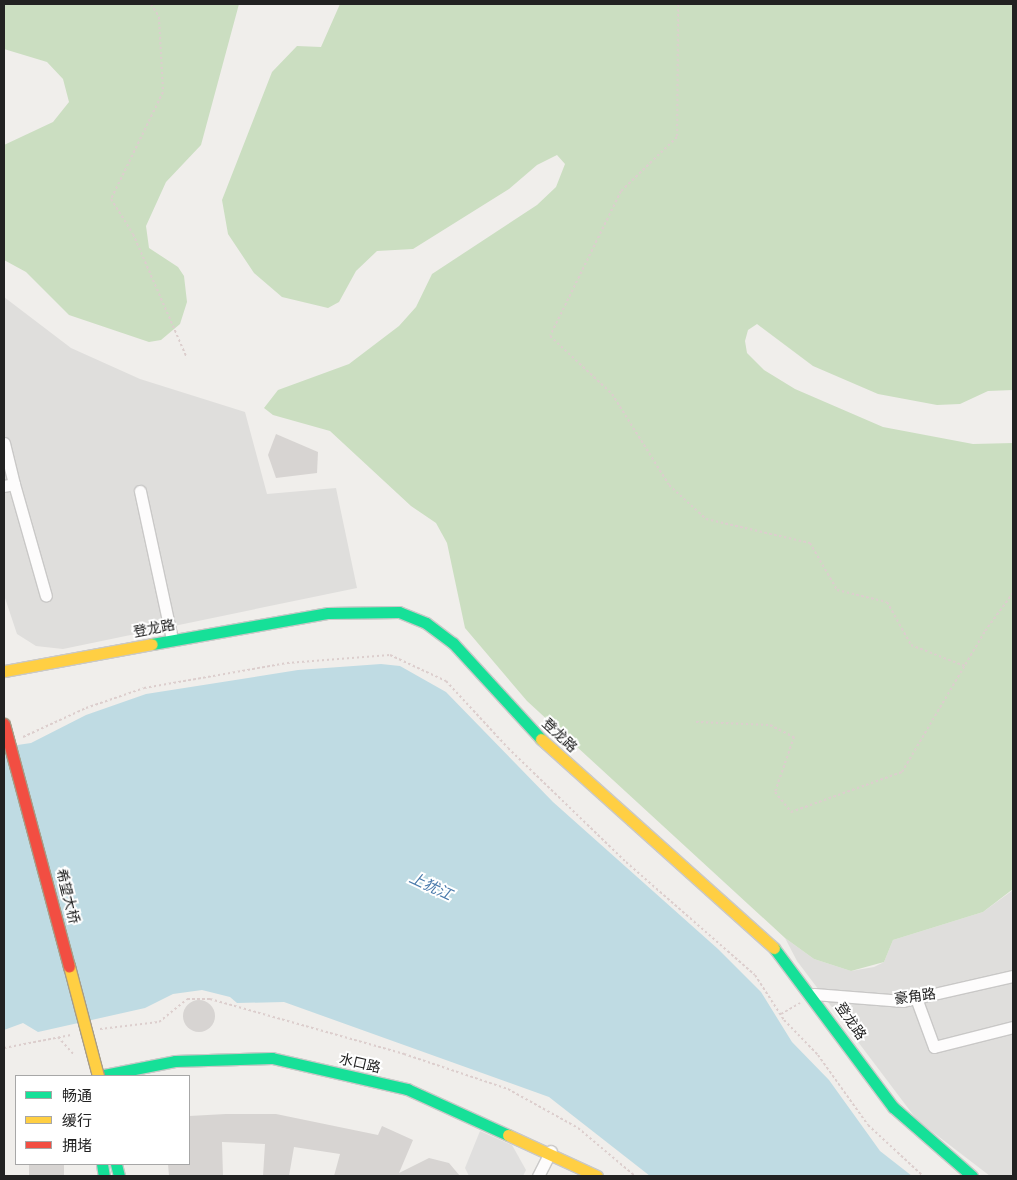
<!DOCTYPE html>
<html>
<head>
<meta charset="utf-8">
<style>
	body { margin:0 }
	#map { position:relative; width:1017px; height:1180px; overflow:hidden; background:#f0eeeb; font-family:Barlow,"Noto Sans SC",sans-serif }
	div>[style] { position:absolute }
	.residential>* { inset:0; background:#dfdedc }
	.forest>* { inset:0; background:#cbdec1 }
	.parking>* { inset:0; background:#e0dfde }
	.water>* { inset:0; background:#bfdbe3 }
	.building>* { inset:0; background:#d7d4d2; transform-origin:0 0 }
	.round { border-radius:50% }
	.path>* { height:2px; margin-top:-1px; transform-origin:0; background:repeating-linear-gradient(90deg,#dccecd 0 2.5px,transparent 0 5px) }
	.roads { filter:drop-shadow(1px 0 #c9c8c7) drop-shadow(-1px 0 #c9c8c7) drop-shadow(0 1px #c9c8c7) drop-shadow(0 -1px #c9c8c7) }
	.street>* { height:11px; margin:-5.5px; padding:0 5.5px; transform-origin:5.5px; border-radius:5.5px; background:#fdfcfc }
	.fast>* { height:11px; margin:-5.5px; padding:0 5.5px; transform-origin:5.5px; border-radius:5.5px; background:#16e098 }
	.slow>* { height:11px; margin:-5.5px; padding:0 5.5px; transform-origin:5.5px; border-radius:5.5px; background:#ffcf43 }
	.bridges { filter:drop-shadow(1px 0 #a79c86) drop-shadow(-1px 0 #a79c86) drop-shadow(0 1px #a79c86) drop-shadow(0 -1px #a79c86) }
	.slow-bridge>* { height:11px; margin:-5.5px; padding:0 5.5px; transform-origin:5.5px; border-radius:5.5px; background:#ffcf43 }
	.jam-bridge>* { height:11px; margin:-5.5px; padding:0 5.5px; transform-origin:5.5px; border-radius:5.5px; background:#f24e42 }
	span { translate:-50% -50%; white-space:nowrap; text-align:center; line-height:1.15; -webkit-text-stroke:4px #fff; paint-order:stroke }
	.street-label { font-size:14px; color:#222 }
	.water-label { font-size:15px; color:#4a7aab; font-style:italic }
	.frame { position:absolute; inset:0; border:5px solid #222; pointer-events:none }
	.legend { position:absolute; left:15px; top:1075px; width:175px; height:90px; box-sizing:border-box; background:#fff; border:1px solid #a7a7a7; margin:0; padding:6px 9px; list-style:none; font-size:15px; color:#222 }
	.legend li { display:flex; align-items:center; gap:10px; height:25px }
	.legend b { width:25px; border:1px solid #a7a7a7 }
</style>
</head>
<body>
<div id="map">
	<div class="residential">
		<div style="clip-path:polygon(4px 297px,71px 348px,140px 379px,245px 412px,267px 494px,336px 488px,357px 588px,63px 649px,36px 646px,17px 634px,4px 595px)"></div>
		<div style="clip-path:polygon(1013px 890px,1013px 1176px,990px 1176px,917px 1120px,797px 961px,785px 938px,814px 959px,851px 971px,874px 967px,884px 962px,893px 940px,983px 912px)"></div>
	</div>
	<div class="forest">
		<div style="clip-path:polygon(4px 4px,239px 4px,201px 145px,166px 182px,146px 226px,149px 248px,178px 267px,184px 276px,187px 302px,180px 324px,161px 340px,149px 342px,69px 315px,26px 272px,4px 260px,4px 145px,53px 122px,69px 102px,63px 79px,47px 62px,4px 49px)"></div>
		<div style="clip-path:polygon(340px 4px,1013px 4px,1013px 390px,988px 391px,960px 404px,937px 405px,878px 394px,813px 366px,757px 324px,748px 330px,745px 341px,747px 353px,764px 370px,795px 389px,883px 427px,973px 444px,1013px 443px,1013px 889px,983px 912px,893px 940px,884px 962px,851px 971px,814px 959px,785px 938px,527px 701px,465px 628px,447px 543px,436px 523px,411px 506px,330px 431px,273px 415px,264px 408px,278px 390px,349px 364px,399px 326px,416px 307px,432px 274px,537px 205px,556px 187px,565px 164px,557px 155px,537px 165px,509px 189px,413px 249px,377px 251px,356px 271px,339px 302px,328px 308px,282px 297px,254px 273px,228px 234px,222px 200px,272px 72px,297px 46px,321px 47px)"></div>
	</div>
	<div class="parking">
		<div style="clip-path:polygon(480px 1131px,512px 1145px,526px 1170px,523px 1176px,469px 1176px,465px 1168px)"></div>
	</div>
	<div class="water">
		<div style="clip-path:polygon(381px 664px,400px 666px,446px 692px,553px 802px,718px 949px,761px 992px,792px 1042px,829px 1080px,880px 1151px,912px 1176px,650px 1176px,549px 1097px,284px 1002px,237px 1003px,230px 997px,202px 990px,173px 994px,145px 1008px,47px 1030px,38px 1032px,23px 1023px,4px 1030px,4px 747px,31px 743px,86px 715px,146px 694px,298px 670px)"></div>
	</div>
	<div class="building">
		<div style="clip-path:polygon(276px 434px,318px 452px,317px 473px,276px 478px,268px 455px)"></div>
		<div class="round" style="left:183px;top:1000px;width:32px;height:32px"></div>
		<div style="clip-path:polygon(226px 1114px,276px 1114px,378px 1135px,382px 1126px,413px 1140px,399px 1173px,429px 1158px,449px 1163px,460px 1176px,334px 1176px,340px 1154px,294px 1147px,289px 1176px,263px 1176px,265px 1144px,222px 1142px,223px 1176px,169px 1176px,168px 1164px,189px 1164px,189px 1116px)"></div>
		<div style="left:29px;top:1164px;width:35px;height:12px"></div>
	</div>
	<div class="path">
		<div style="left:151px;top:4px;width:15px;rotate:58deg"></div>
		<div style="left:159px;top:17px;width:75px;rotate:86.9deg"></div>
		<div style="left:163px;top:92px;width:119px;rotate:115.9deg"></div>
		<div style="left:111px;top:199px;width:41px;rotate:57.8deg"></div>
		<div style="left:133px;top:234px;width:135px;rotate:66.5deg"></div>
		<div style="left:678px;top:4px;width:133px;rotate:90.4deg"></div>
		<div style="left:677px;top:137px;width:78px;rotate:136deg"></div>
		<div style="left:621px;top:191px;width:161px;rotate:116.1deg"></div>
		<div style="left:550px;top:336px;width:85px;rotate:43.1deg"></div>
		<div style="left:612px;top:394px;width:107px;rotate:57.9deg"></div>
		<div style="left:669px;top:485px;width:50px;rotate:42.6deg"></div>
		<div style="left:706px;top:519px;width:107px;rotate:13deg"></div>
		<div style="left:810px;top:543px;width:54px;rotate:60.1deg"></div>
		<div style="left:837px;top:590px;width:51px;rotate:13.5deg"></div>
		<div style="left:887px;top:602px;width:49px;rotate:60.8deg"></div>
		<div style="left:911px;top:645px;width:58px;rotate:21.3deg"></div>
		<div style="left:696px;top:722px;width:74px;rotate:2.3deg"></div>
		<div style="left:770px;top:725px;width:27px;rotate:27deg"></div>
		<div style="left:794px;top:737px;width:58px;rotate:109.1deg"></div>
		<div style="left:775px;top:792px;width:26px;rotate:51deg"></div>
		<div style="left:791px;top:812px;width:118px;rotate:-19.8deg"></div>
		<div style="left:902px;top:772px;width:164px;rotate:-59.5deg"></div>
		<div style="left:985px;top:631px;width:47px;rotate:-53.6deg"></div>
		<div style="left:23px;top:737px;width:69px;rotate:-24.7deg"></div>
		<div style="left:86px;top:708px;width:61px;rotate:-19deg"></div>
		<div style="left:144px;top:688px;width:145px;rotate:-9.9deg"></div>
		<div style="left:287px;top:663px;width:103px;rotate:-4.4deg"></div>
		<div style="left:390px;top:655px;width:62px;rotate:24.9deg"></div>
		<div style="left:446px;top:681px;width:91px;rotate:47.2deg"></div>
		<div style="left:508px;top:748px;width:164px;rotate:44deg"></div>
		<div style="left:626px;top:862px;width:171px;rotate:41.2deg"></div>
		<div style="left:755px;top:975px;width:54px;rotate:57.2deg"></div>
		<div style="left:784px;top:1020px;width:49px;rotate:45.8deg"></div>
		<div style="left:818px;top:1055px;width:86px;rotate:54.5deg"></div>
		<div style="left:868px;top:1125px;width:75px;rotate:42.8deg"></div>
		<div style="left:781px;top:1014px;width:22px;rotate:-30deg"></div>
		<div style="left:100px;top:1029px;width:59px;rotate:-6.8deg"></div>
		<div style="left:159px;top:1022px;width:36px;rotate:-39deg"></div>
		<div style="left:187px;top:999px;width:23px"></div>
		<div style="left:210px;top:999px;width:202px;rotate:15.8deg"></div>
		<div style="left:404px;top:1054px;width:110px;rotate:18.6deg"></div>
		<div style="left:508px;top:1089px;width:80px;rotate:29.1deg"></div>
		<div style="left:578px;top:1128px;width:75px;rotate:40.1deg"></div>
		<div style="left:58px;top:1037px;width:24px;rotate:48deg"></div>
		<div style="left:4px;top:1048px;width:68px;rotate:-11deg"></div>
	</div>
	<div class="roads">
		<div class="street">
			<div style="left:4px;top:443px;width:42px;rotate:76.3deg"></div>
			<div style="left:14px;top:484px;width:10px;rotate:169deg"></div>
			<div style="left:14px;top:484px;width:116px;rotate:74.1deg"></div>
			<div style="left:140px;top:491px;width:151px;rotate:77.8deg"></div>
			<div style="left:814px;top:994px;width:89px;rotate:4.5deg"></div>
			<div style="left:903px;top:1001px;width:113px;rotate:-12.8deg"></div>
			<div style="left:916px;top:998px;width:52px;rotate:69.8deg"></div>
			<div style="left:934px;top:1047px;width:81px;rotate:-14.2deg"></div>
			<div style="left:538px;top:1176px;width:28px;rotate:-63deg"></div>
		</div>
		<div class="fast">
			<div style="left:152px;top:644px;width:179px;rotate:-10deg"></div>
			<div style="left:328px;top:613px;width:71px;rotate:-0.8deg"></div>
			<div style="left:399px;top:612px;width:29px;rotate:22deg"></div>
			<div style="left:426px;top:623px;width:34px;rotate:37deg"></div>
			<div style="left:453px;top:643px;width:130px;rotate:47.5deg"></div>
			<div style="left:774px;top:948px;width:199px;rotate:53.2deg"></div>
			<div style="left:893px;top:1107px;width:105px;rotate:41.1deg"></div>
			<div style="left:99px;top:1076px;width:77px;rotate:-11.2deg"></div>
			<div style="left:175px;top:1061px;width:97px;rotate:-1.8deg"></div>
			<div style="left:272px;top:1058px;width:139px;rotate:12.9deg"></div>
			<div style="left:407px;top:1089px;width:111px;rotate:24.5deg"></div>
			<div style="left:102px;top:1164px;width:12px;rotate:81deg"></div>
			<div style="left:116px;top:1164px;width:12px;rotate:76deg"></div>
		</div>
		<div class="slow">
			<div style="left:4px;top:671px;width:150px;rotate:-10.3deg"></div>
			<div style="left:541px;top:739px;width:313px;rotate:41.9deg"></div>
			<div style="left:508px;top:1135px;width:98px;rotate:24.7deg"></div>
		</div>
	</div>
	<div class="bridges">
		<div class="slow-bridge">
			<div style="left:69px;top:966px;width:114px;rotate:75.2deg"></div>
		</div>
		<div class="jam-bridge">
			<div style="left:4px;top:724px;width:251px;rotate:75deg"></div>
		</div>
	</div>
	<div class="street-label">
		<span style="left:154px;top:628px;rotate:-11deg">登龙路</span>
		<span style="left:560px;top:735px;rotate:43deg">登龙路</span>
		<span style="left:68px;top:896px;rotate:76deg">希望大桥</span>
		<span style="left:915px;top:996px;rotate:-8deg">豪角路</span>
		<span style="left:851px;top:1021px;rotate:55deg">登龙路</span>
		<span style="left:360px;top:1063px;rotate:13deg">水口路</span>
	</div>
	<div class="water-label">
		<span style="left:431px;top:886px;rotate:25deg">上犹江</span>
	</div>
	<div class="frame"></div>
	<ul class="legend">
	<li><b style="height:6px;background:#16e098"></b>畅通</li>
	<li><b style="height:6px;background:#ffcf43"></b>缓行</li>
	<li><b style="height:6px;background:#f24e42"></b>拥堵</li>
	</ul>
</div>
</body>
</html>
